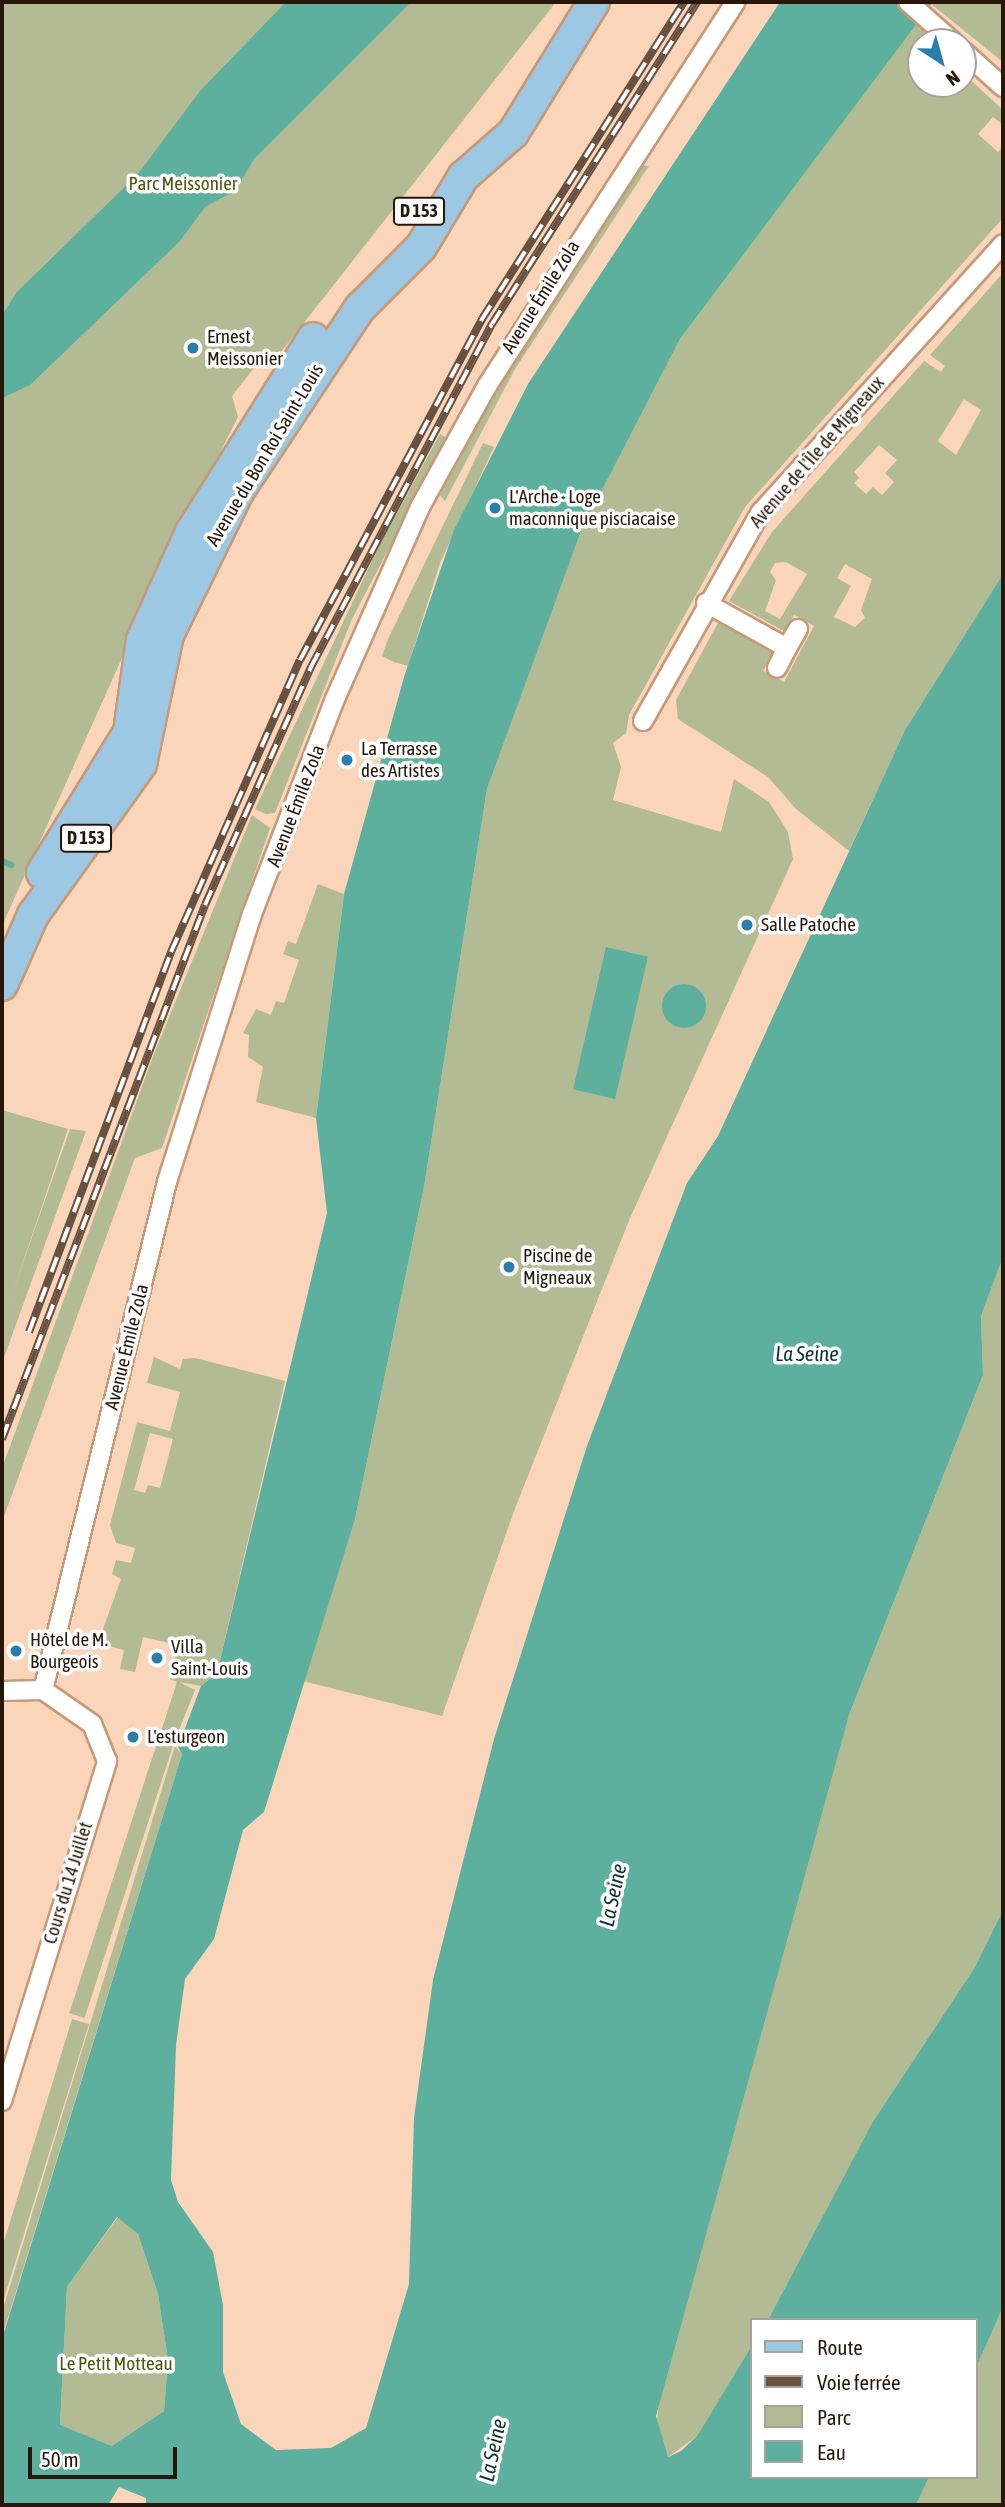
<!DOCTYPE html>
<html>
<head>
<meta charset="utf-8">
<style>
	body { margin:0 }
	#map { position:relative; width:1005px; height:2507px; overflow:hidden; background:#fad5ba; font-family:"Asap Condensed",sans-serif }
	div>[style] { position:absolute }
	.green>* { inset:0; background:#b2bb93; transform-origin:0 0 }
	.water>* { inset:0; background:#5db09e; transform-origin:0 0 }
	.round { border-radius:50% }
	.stream>* { height:6px; margin:-3px; padding:0 3px; transform-origin:3px; border-radius:3px; background:#5db09e }
	.roads { filter:drop-shadow(2px 0 #c69a79) drop-shadow(-2px 0 #c69a79) drop-shadow(0 2px #c69a79) drop-shadow(0 -2px #c69a79) }
	.minor>* { height:18px; margin:-9px; padding:0 9px; transform-origin:9px; border-radius:9px; background:#fff }
	.primary>* { height:30px; margin:-15px; padding:0 15px; transform-origin:15px; border-radius:15px; background:#9dc8e3 }
	.rail>* { height:8px; margin-top:-4px; transform-origin:0; background:repeating-linear-gradient(90deg,#fefefe 0 16px,#685140 0 32px); box-sizing:border-box; border-block:2px solid #685140 }
	.dots>* { width:19px; height:19px; translate:-50% -50%; box-sizing:border-box; border:4px solid #fefefe; border-radius:50% }
	span { translate:-50% -50%; white-space:nowrap; text-align:center; line-height:1.15; -webkit-text-stroke:7px #fefefe; paint-order:stroke }
	.shield-label span { padding:2px 5px; background:#fefefe; border:2px solid; border-radius:5px; -webkit-text-stroke-width:0 }
	.shield-label { font-size:18px; color:#27170a; font-weight:700 }
	.park-label { font-size:19px; color:#4d5810 }
	.street-label { font-size:19px; color:#27170a }
	.poi-label { font-size:19px; color:#27170a }
	.left { translate:0 -50%; text-align:left }
	.water-label { font-size:21px; color:#0c342d; font-style:italic }
	.frame { position:absolute; inset:0; border:4px solid #27170a; pointer-events:none }
	.legend { position:absolute; left:750px; top:2318px; width:228px; height:161px; box-sizing:border-box; background:#fefefe; border:2px solid #a8a29c; margin:0; padding:9px 12px; list-style:none; font-size:21px; color:#27170a }
	.legend li { display:flex; align-items:center; gap:14px; height:35px }
	.legend b { width:35px; border:2px solid #a8a29c }
	.north { position:absolute; left:907px; top:28px; width:70px; height:70px; box-sizing:border-box; background:#fefefe; border:2px solid #a8a29c; border-radius:50%; rotate:144deg; font-size:19px; font-weight:700; line-height:28px; text-align:center; color:#27170a }
	.north::after { content:''; display:block; margin:auto; width:24px; height:32px; background:#297eae; clip-path:polygon(50% 0,100% 100%,50% 72%,0 100%) }
	.scale { position:absolute; left:28px; top:2447px; width:149px; height:32px; box-sizing:border-box; border:4px solid #27170a; border-top:0; padding-left:9px; font-size:21px; line-height:24px; white-space:nowrap; color:#27170a; -webkit-text-stroke:5px #fefefe; paint-order:stroke }
</style>
</head>
<body>
<div id="map">
	<div class="green">
		<div style="clip-path:polygon(2px 2px,556px 2px,270px 366px,256px 365px,232px 396px,238px 417px,169px 553px,2px 926px)"></div>
		<div style="clip-path:polygon(1003px 2px,1003px 62px,931px 4px,933px 2px)"></div>
		<div style="clip-path:polygon(916px 23px,938px 42px,921px 42px,921px 84px,963px 84px,963px 73px,1003px 110px,1003px 125px,993px 117px,978px 134px,998px 152px,1003px 147px,1003px 218px,745px 507px,629px 715px,626px 733px,613px 743px,621px 767px,613px 800px,721px 832px,734px 779px,769px 802px,788px 832px,793px 859px,630px 1218px,514px 1511px,442px 1716px,303px 1681px,355px 1519px,424px 1187px,487px 789px,551px 611px,581px 531px,680px 339px)"></div>
		<div style="clip-path:polygon(640px 165px,649px 166px,515px 369px,445px 501px,440px 495px,499px 386px)"></div>
		<div style="clip-path:polygon(evenodd,1003px 273px,1003px 574px,905px 730px,849px 851px,796px 809px,768px 777px,678px 719px,676px 700px,719px 621px,774px 653px,763px 671px,784px 682px,814px 626px,794px 615px,784px 631px,729px 601px,772px 532px,924px 361px,941px 372px,945px 366px,930px 355px,1003px 273px,964px 399px,981px 410px,956px 455px,938px 441px,964px 399px,1003px 273px,879px 445px,897px 460px,885px 473px,894px 482px,882px 495px,873px 487px,866px 494px,854px 483px,859px 478px,854px 472px,879px 445px,1003px 273px,786px 562px,807px 574px,780px 619px,765px 611px,776px 580px,770px 572px,775px 563px,786px 562px,1003px 273px,845px 564px,872px 579px,861px 610px,865px 618px,855px 627px,834px 617px,851px 586px,837px 578px,845px 564px)"></div>
		<div style="clip-path:polygon(440px 434px,447px 438px,352px 619px,275px 813px,266px 814px,255px 809px,380px 544px)"></div>
		<div style="clip-path:polygon(483px 443px,494px 447px,440px 563px,408px 666px,394px 662px,382px 656px,388px 639px)"></div>
		<div style="clip-path:polygon(252px 815px,270px 828px,162px 1148px,135px 1158px,2px 1522px,2px 1468px,154px 1054px)"></div>
		<div style="clip-path:polygon(318px 884px,344px 894px,316px 1118px,256px 1102px,263px 1067px,248px 1057px,249px 1035px,243px 1033px,256px 1009px,271px 1015px,276px 1001px,284px 1003px,299px 960px,283px 954px,288px 941px,296px 944px)"></div>
		<div style="clip-path:polygon(2px 1110px,68px 1129px,4px 1318px,2px 1318px)"></div>
		<div style="clip-path:polygon(70px 1129px,86px 1131px,2px 1363px,2px 1322px)"></div>
		<div style="clip-path:polygon(1003px 1257px,1003px 1910px,975px 1967px,872px 2123px,768px 2320px,751px 2320px,751px 2347px,697px 2436px,668px 2457px,656px 2430px,659px 2402px,795px 1896px,849px 1715px,983px 1375px,981px 1316px)"></div>
		<div style="clip-path:polygon(evenodd,154px 1357px,180px 1369px,183px 1359px,195px 1358px,285px 1381px,217px 1673px,201px 1686px,179px 1682px,195px 1690px,175px 1740px,160px 1735px,177px 1682px,170px 1679px,178px 1645px,143px 1637px,135px 1672px,120px 1669px,124px 1650px,98px 1643px,121px 1579px,112px 1574px,116px 1560px,131px 1563px,135px 1548px,116px 1543px,110px 1525px,137px 1422px,170px 1431px,180px 1392px,147px 1383px,154px 1357px,150px 1433px,173px 1439px,160px 1488px,148px 1485px,145px 1493px,134px 1490px,150px 1433px)"></div>
		<div style="left:158px;top:1740px;width:16px;height:287px;rotate:18deg"></div>
		<div style="clip-path:polygon(175px 1746px,182px 1754px,2px 2337px,2px 2312px)"></div>
		<div style="clip-path:polygon(72px 2019px,89px 2024px,2px 2305px,2px 2248px)"></div>
		<div style="clip-path:polygon(118px 2217px,138px 2234px,158px 2294px,168px 2360px,164px 2411px,112px 2446px,60px 2426px,67px 2287px)"></div>
		<div style="clip-path:polygon(1003px 2307px,1003px 2505px,916px 2505px,929px 2477px,975px 2477px,975px 2370px)"></div>
	</div>
	<div class="water">
		<div style="clip-path:polygon(286px 2px,411px 2px,254px 159px,235px 191px,206px 206px,180px 241px,30px 385px,2px 398px,2px 315px,17px 292px,138px 174px,200px 91px)"></div>
		<div style="clip-path:polygon(evenodd,780px 2px,933px 2px,680px 339px,581px 531px,487px 789px,424px 1187px,355px 1519px,264px 1812px,243px 1830px,214px 1939px,185px 1979px,176px 2045px,171px 2180px,178px 2202px,213px 2252px,223px 2305px,223px 2372px,241px 2424px,276px 2450px,331px 2448px,366px 2428px,409px 2284px,414px 2118px,433px 1980px,494px 1739px,587px 1446px,687px 1183px,718px 1136px,905px 730px,1003px 574px,1003px 1257px,981px 1316px,983px 1375px,849px 1715px,656px 2416px,668px 2457px,681px 2451px,697px 2436px,751px 2347px,751px 2477px,929px 2477px,916px 2505px,146px 2505px,146px 2498px,119px 2487px,108px 2505px,2px 2505px,2px 2339px,182px 1754px,178px 1747px,201px 1686px,217px 1673px,327px 1213px,316px 1118px,344px 894px,404px 677px,454px 530px,528px 384px,780px 2px,117px 2217px,138px 2234px,158px 2294px,168px 2360px,164px 2411px,112px 2446px,60px 2425px,67px 2287px,117px 2217px)"></div>
		<div style="left:606px;top:947px;width:43px;height:146px;rotate:13deg"></div>
		<div class="round" style="left:662px;top:984px;width:44px;height:44px"></div>
		<div style="clip-path:polygon(1003px 1910px,1003px 2307px,975px 2370px,975px 2320px,768px 2320px,872px 2123px,975px 1967px)"></div>
	</div>
	<div class="stream">
		<div style="left:2px;top:861px;width:10px;rotate:24deg"></div>
	</div>
	<div class="roads">
		<div class="minor">
			<div style="left:908px;top:2px;width:60px;rotate:41.6deg"></div>
			<div style="left:963px;top:51px;width:54px;rotate:42deg"></div>
			<div style="left:706px;top:603px;width:93px;rotate:29.1deg"></div>
			<div style="left:787px;top:648px;width:22px;rotate:117deg"></div>
			<div style="left:787px;top:648px;width:22px;rotate:-60deg"></div>
			<div style="left:643px;top:721px;width:240px;rotate:-60.6deg"></div>
			<div style="left:761px;top:512px;width:361px;rotate:-47.9deg"></div>
			<div style="left:43px;top:1690px;width:523px;rotate:-76.28deg"></div>
			<div style="left:167px;top:1182px;width:281px;rotate:-72.4deg"></div>
			<div style="left:252px;top:914px;width:230px;rotate:-68.9deg"></div>
			<div style="left:335px;top:699px;width:210px;rotate:-66.1deg"></div>
			<div style="left:420px;top:507px;width:138px;rotate:-61deg"></div>
			<div style="left:487px;top:386px;width:457px;rotate:-57.1deg"></div>
			<div style="left:2px;top:1691px;width:41px;rotate:-1.4deg"></div>
			<div style="left:2px;top:2101px;width:356px;rotate:-72.8deg"></div>
			<div style="left:107px;top:1761px;width:40px;rotate:-112deg"></div>
			<div style="left:92px;top:1724px;width:60px;rotate:-145.2deg"></div>
		</div>
		<div class="primary">
			<div style="left:42px;top:873px;width:166px;rotate:-58.3deg"></div>
			<div style="left:129px;top:732px;width:93px;rotate:-82deg"></div>
			<div style="left:142px;top:640px;width:119px;rotate:-65.6deg"></div>
			<div style="left:191px;top:532px;width:229px;rotate:-57.8deg"></div>
			<div style="left:2px;top:985px;width:77px;rotate:-66.1deg"></div>
			<div style="left:33px;top:915px;width:186px;rotate:-54.4deg"></div>
			<div style="left:141px;top:764px;width:132px;rotate:-78.2deg"></div>
			<div style="left:168px;top:635px;width:159px;rotate:-63.9deg"></div>
			<div style="left:238px;top:492px;width:221px;rotate:-56.5deg"></div>
			<div style="left:360px;top:308px;width:86px;rotate:-45deg"></div>
			<div style="left:421px;top:247px;width:82px;rotate:-59deg"></div>
			<div style="left:463px;top:177px;width:67px;rotate:-41.3deg"></div>
			<div style="left:513px;top:133px;width:154px;rotate:-58.3deg"></div>
		</div>
	</div>
	<div class="rail">
		<div style="left:29px;top:1332px;width:406px;rotate:-69.5deg"></div>
		<div style="left:171px;top:952px;width:319px;rotate:-66.2deg"></div>
		<div style="left:300px;top:660px;width:387px;rotate:-61.9deg"></div>
		<div style="left:482px;top:319px;width:376px;rotate:-57.5deg"></div>
		<div style="left:2px;top:1439px;width:571px;rotate:-69.19deg"></div>
		<div style="left:205px;top:905px;width:261px;rotate:-66deg"></div>
		<div style="left:311px;top:667px;width:388px;rotate:-62.2deg"></div>
		<div style="left:492px;top:324px;width:382px;rotate:-57.5deg"></div>
	</div>
	<div class="dots">
		<div style="left:193px;top:348px;background:#297eae"></div>
		<div style="left:495px;top:508px;background:#297eae"></div>
		<div style="left:347px;top:760px;background:#297eae"></div>
		<div style="left:747px;top:925px;background:#297eae"></div>
		<div style="left:509px;top:1267px;background:#297eae"></div>
		<div style="left:16px;top:1651px;background:#297eae"></div>
		<div style="left:157px;top:1658px;background:#297eae"></div>
		<div style="left:133px;top:1737px;background:#297eae"></div>
	</div>
	<div class="shield-label">
		<span style="left:419px;top:211px">D 153</span>
		<span style="left:86px;top:838px">D 153</span>
	</div>
	<div class="park-label">
		<span style="left:183px;top:184px">Parc Meissonier</span>
		<span style="left:116px;top:2364px">Le Petit Motteau</span>
	</div>
	<div class="street-label">
		<span style="left:541px;top:297px;rotate:-58deg">Avenue Émile Zola</span>
		<span style="left:817px;top:452px;rotate:-49deg">Avenue de l'Île de Migneaux</span>
		<span style="left:265px;top:455px;rotate:-59deg">Avenue du Bon Roi Saint-Louis</span>
		<span style="left:296px;top:806px;rotate:-69deg">Avenue Émile Zola</span>
		<span style="left:127px;top:1347px;rotate:-76deg">Avenue Émile Zola</span>
		<span style="left:68px;top:1883px;rotate:-73deg">Cours du 14 Juillet</span>
	</div>
	<div class="poi-label">
		<span class="left" style="left:207px;top:348px">Ernest<br>Meissonier</span>
		<span class="left" style="left:509px;top:508px">L'Arche - Loge<br>maconnique pisciacaise</span>
		<span class="left" style="left:361px;top:760px">La Terrasse<br>des Artistes</span>
		<span class="left" style="left:761px;top:925px">Salle Patoche</span>
		<span class="left" style="left:523px;top:1267px">Piscine de<br>Migneaux</span>
		<span class="left" style="left:30px;top:1651px">Hôtel de M.<br>Bourgeois</span>
		<span class="left" style="left:171px;top:1658px">Villa<br>Saint-Louis</span>
		<span class="left" style="left:147px;top:1737px">L'esturgeon</span>
	</div>
	<div class="water-label">
		<span style="left:807px;top:1353px">La Seine</span>
		<span style="left:612px;top:1895px;rotate:-78deg">La Seine</span>
		<span style="left:492px;top:2450px;rotate:-78deg">La Seine</span>
	</div>
	<div class="frame"></div>
	<ul class="legend">
	<li><b style="height:9px;background:#9dc8e3"></b>Route</li>
	<li><b style="height:9px;background:#685140"></b>Voie ferrée</li>
	<li><b style="height:19px;background:#b2bb93"></b>Parc</li>
	<li><b style="height:19px;background:#5db09e"></b>Eau</li>
	</ul>
	<div class="north">N</div>
	<div class="scale">50 m</div>
</div>
</body>
</html>
